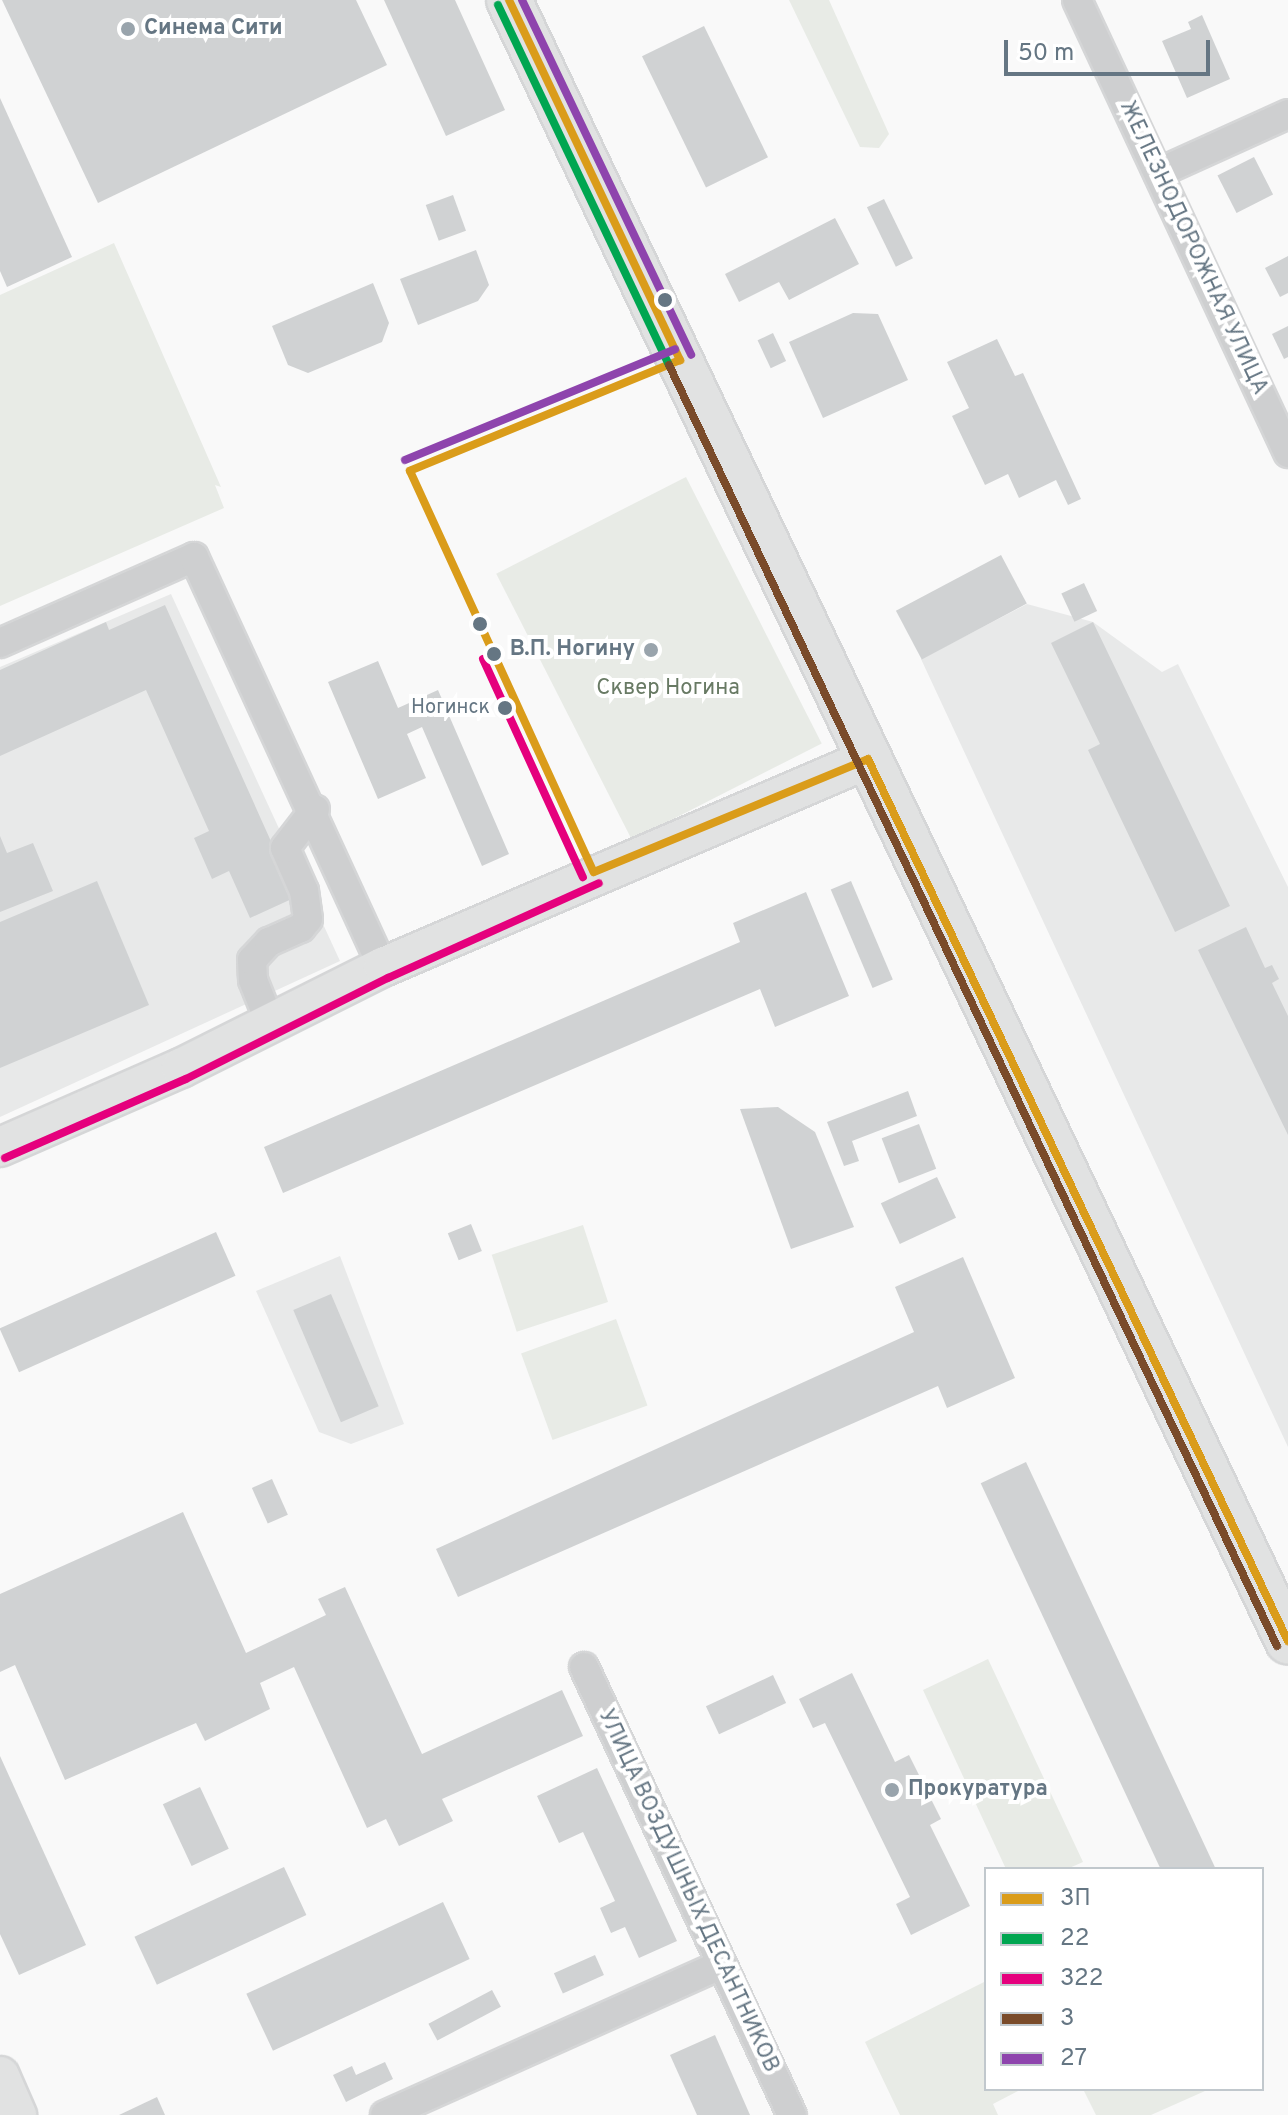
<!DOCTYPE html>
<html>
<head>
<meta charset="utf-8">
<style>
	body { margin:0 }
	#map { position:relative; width:1288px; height:2115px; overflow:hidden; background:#f9f9f9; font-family:Overpass,sans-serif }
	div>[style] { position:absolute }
	.built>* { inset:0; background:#e8e9e9 }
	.green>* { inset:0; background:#e8ebe6; transform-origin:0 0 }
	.building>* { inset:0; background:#d0d2d3; transform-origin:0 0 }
	.roads { filter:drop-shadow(2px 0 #d5d6d7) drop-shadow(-2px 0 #d5d6d7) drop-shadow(0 2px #d5d6d7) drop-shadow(0 -2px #d5d6d7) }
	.street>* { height:28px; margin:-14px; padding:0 14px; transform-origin:14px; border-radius:14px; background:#cecfd0 }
	.secondary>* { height:38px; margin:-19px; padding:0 19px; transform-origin:19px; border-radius:19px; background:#e1e2e2 }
	.primary>* { height:44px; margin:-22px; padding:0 22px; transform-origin:22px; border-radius:22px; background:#e1e2e2 }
	.bus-1>* { height:8px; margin:-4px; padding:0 4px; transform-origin:4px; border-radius:4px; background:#da9c1a }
	.bus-2>* { height:8px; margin:-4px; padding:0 4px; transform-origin:4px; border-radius:4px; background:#00a651 }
	.bus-3>* { height:8px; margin:-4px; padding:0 4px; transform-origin:4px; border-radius:4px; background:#e5007d }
	.bus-4>* { height:8px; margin:-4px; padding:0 4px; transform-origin:4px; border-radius:4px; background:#7a4b2a }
	.bus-5>* { height:8px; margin:-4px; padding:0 4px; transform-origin:4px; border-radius:4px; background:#8e44ad }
	.dots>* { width:22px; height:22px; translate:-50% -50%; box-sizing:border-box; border:4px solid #fff; border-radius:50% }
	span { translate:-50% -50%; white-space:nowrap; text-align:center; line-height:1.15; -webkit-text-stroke:8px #fff; paint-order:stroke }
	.bus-label { font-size:20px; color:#657683 }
	.right { translate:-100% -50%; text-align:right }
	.poi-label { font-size:22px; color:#657683; font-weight:700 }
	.left { translate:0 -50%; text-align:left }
	.street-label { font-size:22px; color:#657683 }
	.park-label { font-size:22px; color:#687a64 }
	.legend { position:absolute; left:984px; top:1867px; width:280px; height:224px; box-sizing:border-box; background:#fff; border:2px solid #c1c8cd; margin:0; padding:10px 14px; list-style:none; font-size:24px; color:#657683 }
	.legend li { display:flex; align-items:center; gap:16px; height:40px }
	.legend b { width:40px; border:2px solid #c1c8cd }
	.scale { position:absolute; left:1004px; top:40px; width:206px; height:36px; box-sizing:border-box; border:4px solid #657683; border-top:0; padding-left:10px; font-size:24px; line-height:28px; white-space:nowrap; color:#657683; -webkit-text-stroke:6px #fff; paint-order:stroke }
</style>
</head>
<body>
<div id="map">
	<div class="built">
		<div style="clip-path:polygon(171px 594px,340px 961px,0 1117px,0 667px)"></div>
		<div style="clip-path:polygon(1027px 604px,1093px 622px,1162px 672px,1178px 664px,1288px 887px,1288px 1447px,921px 659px)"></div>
		<div style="clip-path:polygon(340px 1256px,404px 1424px,351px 1444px,319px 1432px,256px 1291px)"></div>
	</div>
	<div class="green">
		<div style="clip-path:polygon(789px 0,829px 0,889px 134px,879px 148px,860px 147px)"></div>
		<div style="clip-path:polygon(114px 243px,221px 487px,215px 485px,224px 508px,0 606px,0 295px)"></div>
		<div style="left:686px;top:477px;width:299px;height:213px;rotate:63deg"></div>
		<div style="left:583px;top:1225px;width:81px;height:96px;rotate:72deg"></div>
		<div style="left:616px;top:1319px;width:92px;height:101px;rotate:70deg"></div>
		<div style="clip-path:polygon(988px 1659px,1083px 1862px,1067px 1869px,1006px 1869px,923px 1690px)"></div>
		<div style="clip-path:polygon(986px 1981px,986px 2089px,1022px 2089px,993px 2104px,998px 2115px,900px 2115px,865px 2042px)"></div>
		<div style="clip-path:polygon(1083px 2089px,1204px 2089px,1205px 2091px,1151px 2115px,1096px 2115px)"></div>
	</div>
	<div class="building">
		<div style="clip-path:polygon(2px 0,356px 0,387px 65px,98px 203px)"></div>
		<div style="clip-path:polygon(384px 0,455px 0,505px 110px,446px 136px)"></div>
		<div style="clip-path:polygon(1202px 15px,1230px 79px,1187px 98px,1162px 41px,1191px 29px,1188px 22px)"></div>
		<div style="left:704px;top:26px;width:146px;height:69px;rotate:64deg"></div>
		<div style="clip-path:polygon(0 98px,72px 257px,7px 287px,0 271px)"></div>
		<div style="left:1254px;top:157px;width:42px;height:41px;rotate:63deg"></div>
		<div style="left:453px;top:195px;width:38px;height:29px;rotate:70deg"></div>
		<div style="left:884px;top:199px;width:66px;height:19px;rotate:64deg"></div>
		<div style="clip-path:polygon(835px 218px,859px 264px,789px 300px,779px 282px,739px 302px,725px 274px)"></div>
		<div style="clip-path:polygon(476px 250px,489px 285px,478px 301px,418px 325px,400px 279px)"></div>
		<div style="clip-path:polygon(1288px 256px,1288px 293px,1280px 297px,1265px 268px)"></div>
		<div style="clip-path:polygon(373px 283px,389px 323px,382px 342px,308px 373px,288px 365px,272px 326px)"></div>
		<div style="clip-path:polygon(853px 313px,878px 314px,908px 380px,823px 418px,789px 342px)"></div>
		<div style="clip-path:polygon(1288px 326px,1288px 357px,1284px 359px,1272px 334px)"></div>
		<div style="left:773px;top:333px;width:31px;height:17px;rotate:65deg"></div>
		<div style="clip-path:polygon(997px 339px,1015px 376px,1023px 373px,1081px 499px,1068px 505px,1056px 480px,1019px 498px,1008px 474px,985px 485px,952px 416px,969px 408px,947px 362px)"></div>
		<div style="left:1001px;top:555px;width:55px;height:119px;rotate:62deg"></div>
		<div style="left:1084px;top:583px;width:31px;height:25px;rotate:65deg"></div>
		<div style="clip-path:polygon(165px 605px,296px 897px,250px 918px,229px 871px,212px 879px,194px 838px,209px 831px,146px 690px,0 756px,0 670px,106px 622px,109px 630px)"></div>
		<div style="clip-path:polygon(1093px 622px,1230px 906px,1175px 932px,1088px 750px,1100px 744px,1051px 643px)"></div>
		<div style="clip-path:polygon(378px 661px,398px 708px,438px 690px,509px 854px,482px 866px,422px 727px,407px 734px,426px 778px,378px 799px,328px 682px)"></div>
		<div style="clip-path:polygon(0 836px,7px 853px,33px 843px,53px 891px,0 912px)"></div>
		<div style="clip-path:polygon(97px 881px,149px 1005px,0 1068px,0 922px)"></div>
		<div style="left:851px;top:881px;width:107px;height:22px;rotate:67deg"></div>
		<div style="clip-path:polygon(806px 892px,849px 996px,775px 1027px,760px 989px,283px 1193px,264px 1147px,740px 942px,733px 923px)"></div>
		<div style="clip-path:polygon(1246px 927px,1265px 968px,1272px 965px,1279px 979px,1272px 983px,1288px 1016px,1288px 1135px,1198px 950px)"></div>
		<div style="clip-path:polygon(908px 1091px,917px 1116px,852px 1141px,859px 1161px,844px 1166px,827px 1122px)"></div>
		<div style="clip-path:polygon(778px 1107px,815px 1132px,854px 1227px,791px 1249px,740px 1109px)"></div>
		<div style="left:919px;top:1124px;width:48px;height:40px;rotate:69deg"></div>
		<div style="left:937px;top:1177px;width:45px;height:62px;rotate:65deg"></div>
		<div style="left:471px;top:1224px;width:29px;height:25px;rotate:68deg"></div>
		<div style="left:216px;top:1232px;width:48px;height:237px;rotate:66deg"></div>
		<div style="clip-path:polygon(963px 1257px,1015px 1378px,947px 1408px,938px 1386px,458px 1597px,436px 1549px,914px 1332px,895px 1287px)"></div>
		<div style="left:331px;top:1294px;width:122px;height:41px;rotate:67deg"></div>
		<div style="left:1026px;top:1462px;width:451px;height:50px;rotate:65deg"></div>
		<div style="left:272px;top:1479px;width:39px;height:22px;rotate:66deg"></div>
		<div style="clip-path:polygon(183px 1512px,246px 1653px,326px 1615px,318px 1599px,345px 1587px,422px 1754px,562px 1690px,583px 1736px,442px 1799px,453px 1821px,399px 1846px,386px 1819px,367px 1828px,294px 1667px,260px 1683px,270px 1709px,205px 1741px,196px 1723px,65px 1780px,15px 1665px,0 1672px,0 1594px)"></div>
		<div style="clip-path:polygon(852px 1673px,895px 1762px,909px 1755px,941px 1819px,930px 1825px,970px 1906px,911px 1935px,896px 1904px,910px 1897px,825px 1723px,813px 1728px,799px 1699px)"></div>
		<div style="left:773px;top:1675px;width:31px;height:74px;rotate:65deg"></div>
		<div style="clip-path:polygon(0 1756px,86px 1945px,19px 1975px,0 1934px)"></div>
		<div style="clip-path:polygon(597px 1768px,677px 1941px,639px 1958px,625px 1927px,611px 1933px,600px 1908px,615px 1901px,583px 1832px,559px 1843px,537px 1796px)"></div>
		<div style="left:200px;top:1787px;width:68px;height:41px;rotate:65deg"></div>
		<div style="left:284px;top:1867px;width:53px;height:165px;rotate:65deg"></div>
		<div style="left:443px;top:1902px;width:63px;height:217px;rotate:65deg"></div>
		<div style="left:595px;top:1955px;width:22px;height:45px;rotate:66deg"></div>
		<div style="left:492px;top:1990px;width:19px;height:72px;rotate:62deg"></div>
		<div style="clip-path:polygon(715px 2035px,750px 2115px,697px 2115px,670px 2055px)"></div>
		<div style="clip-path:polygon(385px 2062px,393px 2079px,346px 2102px,333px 2075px,352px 2066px,356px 2075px)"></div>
		<div style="clip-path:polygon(157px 2097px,165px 2115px,119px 2115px)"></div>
	</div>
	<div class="roads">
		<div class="street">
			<div style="left:1077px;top:0;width:500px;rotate:65deg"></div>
			<div style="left:1158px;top:173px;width:143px;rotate:-24.4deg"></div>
			<div style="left:0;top:643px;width:212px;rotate:-23.9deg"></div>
			<div style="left:194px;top:557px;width:451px;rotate:65.3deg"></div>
			<div style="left:271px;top:1025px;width:48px;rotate:-111.8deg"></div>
			<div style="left:253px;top:980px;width:20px;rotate:-93deg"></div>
			<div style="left:252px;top:960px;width:25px;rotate:-47deg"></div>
			<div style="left:269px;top:942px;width:35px;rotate:-24deg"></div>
			<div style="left:301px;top:928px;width:11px;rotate:-52deg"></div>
			<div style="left:308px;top:919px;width:28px;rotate:-98deg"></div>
			<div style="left:304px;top:891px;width:47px;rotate:-113.8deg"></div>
			<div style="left:285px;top:848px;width:49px;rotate:-52.4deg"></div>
			<div style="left:584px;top:1667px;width:494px;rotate:65.1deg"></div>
			<div style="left:385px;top:2115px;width:368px;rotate:-24.1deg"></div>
		</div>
		<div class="secondary">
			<div style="left:0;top:1147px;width:197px;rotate:-23.6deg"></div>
			<div style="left:181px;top:1068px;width:226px;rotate:-26.6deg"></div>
			<div style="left:383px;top:967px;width:528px;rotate:-23.21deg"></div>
			<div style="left:0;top:2076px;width:43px;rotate:66.4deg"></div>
		</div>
		<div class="primary">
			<div style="left:509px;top:0;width:1817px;rotate:64.61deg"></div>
		</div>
	</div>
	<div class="bus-1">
		<div style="left:509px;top:0;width:399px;rotate:64.6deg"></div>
		<div style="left:680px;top:360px;width:292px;rotate:157.7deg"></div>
		<div style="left:410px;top:471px;width:441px;rotate:65.4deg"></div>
		<div style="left:594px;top:872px;width:296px;rotate:-22.4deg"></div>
		<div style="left:868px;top:759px;width:977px;rotate:64.54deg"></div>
	</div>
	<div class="bus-2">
		<div style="left:498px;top:5px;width:399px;rotate:64.6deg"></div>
	</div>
	<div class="bus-3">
		<div style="left:483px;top:659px;width:240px;rotate:65.4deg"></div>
		<div style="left:5px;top:1158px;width:197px;rotate:-23.6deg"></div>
		<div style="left:186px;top:1079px;width:226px;rotate:-26.6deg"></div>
		<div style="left:388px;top:978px;width:231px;rotate:-24.2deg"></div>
	</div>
	<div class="bus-4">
		<div style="left:669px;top:365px;width:1418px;rotate:64.61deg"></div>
	</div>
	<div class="bus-5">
		<div style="left:522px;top:0;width:393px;rotate:64.5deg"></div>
		<div style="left:405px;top:460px;width:292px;rotate:-22.3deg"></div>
	</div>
	<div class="dots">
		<div style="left:128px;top:29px;background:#99a4ac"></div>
		<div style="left:665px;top:300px;background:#657683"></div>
		<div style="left:480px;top:624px;background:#657683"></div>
		<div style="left:651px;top:650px;background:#99a4ac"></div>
		<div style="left:494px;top:654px;background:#657683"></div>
		<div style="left:505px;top:708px;background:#657683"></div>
		<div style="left:892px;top:1790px;background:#99a4ac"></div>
	</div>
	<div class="bus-label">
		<span class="right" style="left:490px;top:708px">Ногинск</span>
	</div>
	<div class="poi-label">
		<span class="left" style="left:144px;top:29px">Синема Сити</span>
		<span class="right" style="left:635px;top:650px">В.П. Ногину</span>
		<span class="left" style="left:908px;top:1790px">Прокуратура</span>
	</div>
	<div class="street-label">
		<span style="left:1193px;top:248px;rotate:65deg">ЖЕЛЕЗНОДОРОЖНАЯ УЛИЦА</span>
		<span style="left:688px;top:1891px;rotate:65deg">УЛИЦА ВОЗДУШНЫХ ДЕСАНТНИКОВ</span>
	</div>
	<div class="park-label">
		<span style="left:668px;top:689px">Сквер Ногина</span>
	</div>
	<ul class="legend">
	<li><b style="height:10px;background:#da9c1a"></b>3П</li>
	<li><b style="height:10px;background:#00a651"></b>22</li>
	<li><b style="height:10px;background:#e5007d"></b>322</li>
	<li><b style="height:10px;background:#7a4b2a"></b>3</li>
	<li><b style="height:10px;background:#8e44ad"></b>27</li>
	</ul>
	<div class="scale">50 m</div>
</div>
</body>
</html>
